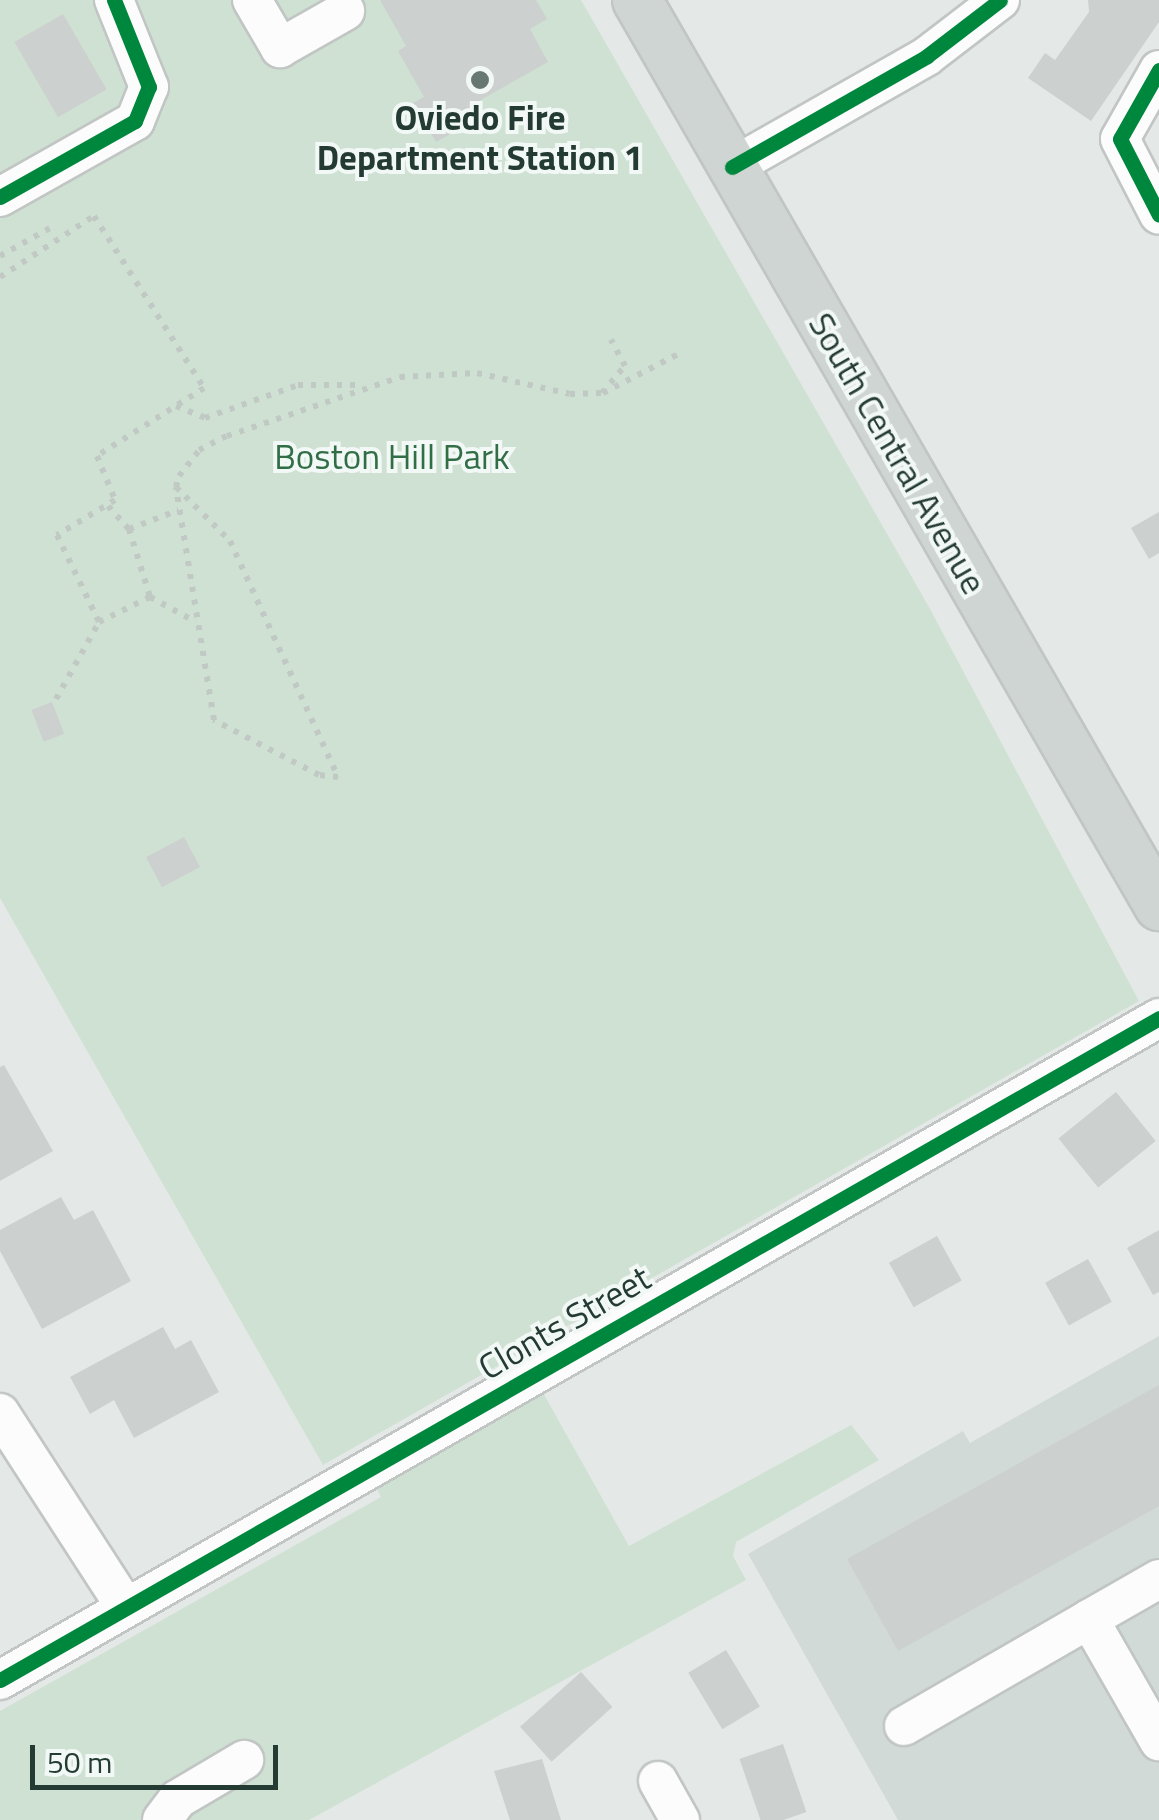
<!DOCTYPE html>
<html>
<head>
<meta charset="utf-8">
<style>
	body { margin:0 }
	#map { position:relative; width:1159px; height:1820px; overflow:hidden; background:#e4e9e7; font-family:"Titillium Web",sans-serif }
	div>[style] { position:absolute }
	.built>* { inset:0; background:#d2dad7 }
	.green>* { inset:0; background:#cfe1d3 }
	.building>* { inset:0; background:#ccd0ce; transform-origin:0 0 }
	.path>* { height:6px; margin-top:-3px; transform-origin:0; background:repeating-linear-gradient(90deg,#c1c9c5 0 5px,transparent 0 13px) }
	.roads { filter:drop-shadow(2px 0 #c1c6c4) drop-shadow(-2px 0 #c1c6c4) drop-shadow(0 2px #c1c6c4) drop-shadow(0 -2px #c1c6c4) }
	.minor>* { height:38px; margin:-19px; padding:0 19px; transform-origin:19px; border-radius:19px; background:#fbfcfb }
	.major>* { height:48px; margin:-24px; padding:0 24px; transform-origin:24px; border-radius:24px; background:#ced5d3 }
	.cycleway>* { height:15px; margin:-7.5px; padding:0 7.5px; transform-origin:7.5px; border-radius:7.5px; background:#00873e }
	.dots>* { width:28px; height:28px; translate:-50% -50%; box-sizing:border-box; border:5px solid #f2f8f5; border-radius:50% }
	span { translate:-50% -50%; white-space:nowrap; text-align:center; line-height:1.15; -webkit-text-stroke:8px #f2f8f5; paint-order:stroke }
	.poi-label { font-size:35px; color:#243b33; font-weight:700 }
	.street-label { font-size:35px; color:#243b33 }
	.park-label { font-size:35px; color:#316e46 }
	.scale { position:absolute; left:30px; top:1745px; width:248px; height:45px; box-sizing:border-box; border:5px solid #243b33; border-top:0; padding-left:12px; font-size:30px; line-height:35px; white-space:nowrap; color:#243b33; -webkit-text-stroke:8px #f2f8f5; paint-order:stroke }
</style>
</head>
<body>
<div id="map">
	<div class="built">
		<div style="clip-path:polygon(1159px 1336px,1159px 1820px,898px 1820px,748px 1554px,963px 1431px,970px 1443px)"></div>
	</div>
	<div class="green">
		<div style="clip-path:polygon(0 0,581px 0,929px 607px,1139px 1001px,323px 1465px,0 898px)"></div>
		<div style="clip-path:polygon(542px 1391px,629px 1546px,851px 1425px,879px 1460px,736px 1542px,733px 1556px,746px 1580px,309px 1820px,0 1820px,0 1711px,381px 1497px,375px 1485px)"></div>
	</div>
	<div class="building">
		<div style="clip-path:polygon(380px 0,536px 0,547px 19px,530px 29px,548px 62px,470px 106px,477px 119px,436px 142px,413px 103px,424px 97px,398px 51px,406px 46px)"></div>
		<div style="clip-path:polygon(1088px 0,1159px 0,1159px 22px,1091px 121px,1028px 78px,1045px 53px,1055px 60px,1089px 12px)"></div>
		<div style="left:63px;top:14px;width:87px;height:56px;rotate:60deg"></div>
		<div style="clip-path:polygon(1159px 512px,1159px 553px,1149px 559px,1131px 528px)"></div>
		<div style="left:52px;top:702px;width:34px;height:22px;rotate:69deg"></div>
		<div style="left:184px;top:837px;width:34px;height:43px;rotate:62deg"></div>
		<div style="clip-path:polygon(4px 1065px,53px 1151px,0 1181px,0 1067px)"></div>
		<div style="left:1116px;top:1092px;width:63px;height:74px;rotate:51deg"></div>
		<div style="clip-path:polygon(61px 1197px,74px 1220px,93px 1210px,131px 1281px,42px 1329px,0 1251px,0 1230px)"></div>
		<div style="clip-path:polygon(1159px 1230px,1159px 1292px,1153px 1295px,1127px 1248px)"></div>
		<div style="left:937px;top:1236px;width:51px;height:55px;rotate:61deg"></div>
		<div style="left:1088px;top:1259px;width:49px;height:49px;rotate:61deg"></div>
		<div style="clip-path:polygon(163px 1327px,175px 1349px,191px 1340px,219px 1392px,134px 1438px,114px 1400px,90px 1414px,70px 1377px)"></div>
		<div style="clip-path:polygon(1159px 1385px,1159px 1506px,898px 1651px,847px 1559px)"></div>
		<div style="left:726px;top:1650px;width:66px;height:44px;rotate:59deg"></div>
		<div style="left:581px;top:1672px;width:47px;height:82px;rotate:48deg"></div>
		<div style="left:783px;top:1744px;width:72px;height:46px;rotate:71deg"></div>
		<div style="clip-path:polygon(542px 1759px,561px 1820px,510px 1820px,494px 1771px)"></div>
	</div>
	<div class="path">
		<div style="left:0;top:256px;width:57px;rotate:-29.2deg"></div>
		<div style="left:0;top:277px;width:112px;rotate:-33deg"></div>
		<div style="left:94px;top:216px;width:204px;rotate:57.4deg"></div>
		<div style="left:204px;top:388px;width:127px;rotate:147.6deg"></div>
		<div style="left:97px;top:456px;width:48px;rotate:67.8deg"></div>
		<div style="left:115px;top:500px;width:68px;rotate:148.9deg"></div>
		<div style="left:57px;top:535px;width:97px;rotate:64.2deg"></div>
		<div style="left:603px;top:393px;width:89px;rotate:-27.4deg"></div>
		<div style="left:176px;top:406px;width:31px;rotate:22deg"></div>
		<div style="left:205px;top:418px;width:99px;rotate:-19.5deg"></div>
		<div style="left:298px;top:385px;width:60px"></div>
		<div style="left:176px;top:487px;width:76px;rotate:45deg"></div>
		<div style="left:230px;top:541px;width:260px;rotate:65.4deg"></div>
		<div style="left:338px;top:777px;width:19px;rotate:-174deg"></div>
		<div style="left:319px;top:775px;width:119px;rotate:-152.4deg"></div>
		<div style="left:214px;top:720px;width:236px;rotate:-99.3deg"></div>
		<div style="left:176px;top:487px;width:11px;rotate:-75deg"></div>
		<div style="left:179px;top:476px;width:33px;rotate:-52deg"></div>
		<div style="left:199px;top:450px;width:31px;rotate:-27deg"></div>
		<div style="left:227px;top:436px;width:183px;rotate:-18.8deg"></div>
		<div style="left:400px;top:377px;width:77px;rotate:-3deg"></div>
		<div style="left:477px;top:373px;width:95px;rotate:12.7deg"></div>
		<div style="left:570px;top:394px;width:32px;rotate:-2deg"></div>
		<div style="left:602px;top:393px;width:35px;rotate:-50deg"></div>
		<div style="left:625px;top:366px;width:30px;rotate:-118deg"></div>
		<div style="left:108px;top:506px;width:31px;rotate:48deg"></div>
		<div style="left:129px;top:529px;width:71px;rotate:72.8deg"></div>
		<div style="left:129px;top:529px;width:53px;rotate:-20.8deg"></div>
		<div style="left:56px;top:699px;width:88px;rotate:-60.8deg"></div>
		<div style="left:99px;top:622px;width:57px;rotate:-26.1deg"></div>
		<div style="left:150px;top:597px;width:52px;rotate:28.5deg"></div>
	</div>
	<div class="roads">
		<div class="minor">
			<div style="left:252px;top:0;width:56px;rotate:59.7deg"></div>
			<div style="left:280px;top:48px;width:75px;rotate:-29.6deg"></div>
			<div style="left:1159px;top:70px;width:79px;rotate:119.5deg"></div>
			<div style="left:1120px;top:139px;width:85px;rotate:62.8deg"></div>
			<div style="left:732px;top:167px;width:224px;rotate:-29.6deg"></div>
			<div style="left:927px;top:56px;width:92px;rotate:-37.5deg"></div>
			<div style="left:0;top:197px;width:155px;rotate:-29.4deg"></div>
			<div style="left:135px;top:121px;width:37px;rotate:-68deg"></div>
			<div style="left:149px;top:87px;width:94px;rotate:-111.9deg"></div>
			<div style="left:0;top:1413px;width:230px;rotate:57.1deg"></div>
			<div style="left:1159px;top:1579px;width:81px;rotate:150.3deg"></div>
			<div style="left:1089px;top:1619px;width:141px;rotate:60.2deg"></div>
			<div style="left:0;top:1680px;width:1335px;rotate:-29.73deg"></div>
			<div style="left:904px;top:1726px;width:214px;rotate:-30deg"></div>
			<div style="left:658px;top:1781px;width:45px;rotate:60.6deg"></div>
			<div style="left:162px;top:1820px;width:26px;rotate:-53deg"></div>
			<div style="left:178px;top:1799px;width:77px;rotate:-30.6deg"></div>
		</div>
		<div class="major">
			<div style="left:637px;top:0;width:1046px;rotate:60.05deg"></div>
		</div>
	</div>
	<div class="cycleway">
		<div style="left:1159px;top:70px;width:79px;rotate:119.5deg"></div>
		<div style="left:1120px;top:139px;width:85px;rotate:62.8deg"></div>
		<div style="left:732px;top:167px;width:224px;rotate:-29.6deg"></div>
		<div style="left:927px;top:56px;width:92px;rotate:-37.5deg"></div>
		<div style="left:0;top:197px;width:155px;rotate:-29.4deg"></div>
		<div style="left:135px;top:121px;width:37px;rotate:-68deg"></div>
		<div style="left:149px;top:87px;width:94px;rotate:-111.9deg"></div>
		<div style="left:0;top:1680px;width:1335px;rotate:-29.73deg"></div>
	</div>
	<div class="dots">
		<div style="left:480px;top:80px;background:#677872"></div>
	</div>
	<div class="poi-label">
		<span style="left:480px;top:137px">Oviedo Fire<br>Department Station 1</span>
	</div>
	<div class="street-label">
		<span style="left:898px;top:453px;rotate:60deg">South Central Avenue</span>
		<span style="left:564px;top:1322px;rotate:-30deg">Clonts Street</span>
	</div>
	<div class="park-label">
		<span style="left:392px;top:456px">Boston Hill Park</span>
	</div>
	<div class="scale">50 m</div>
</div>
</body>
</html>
